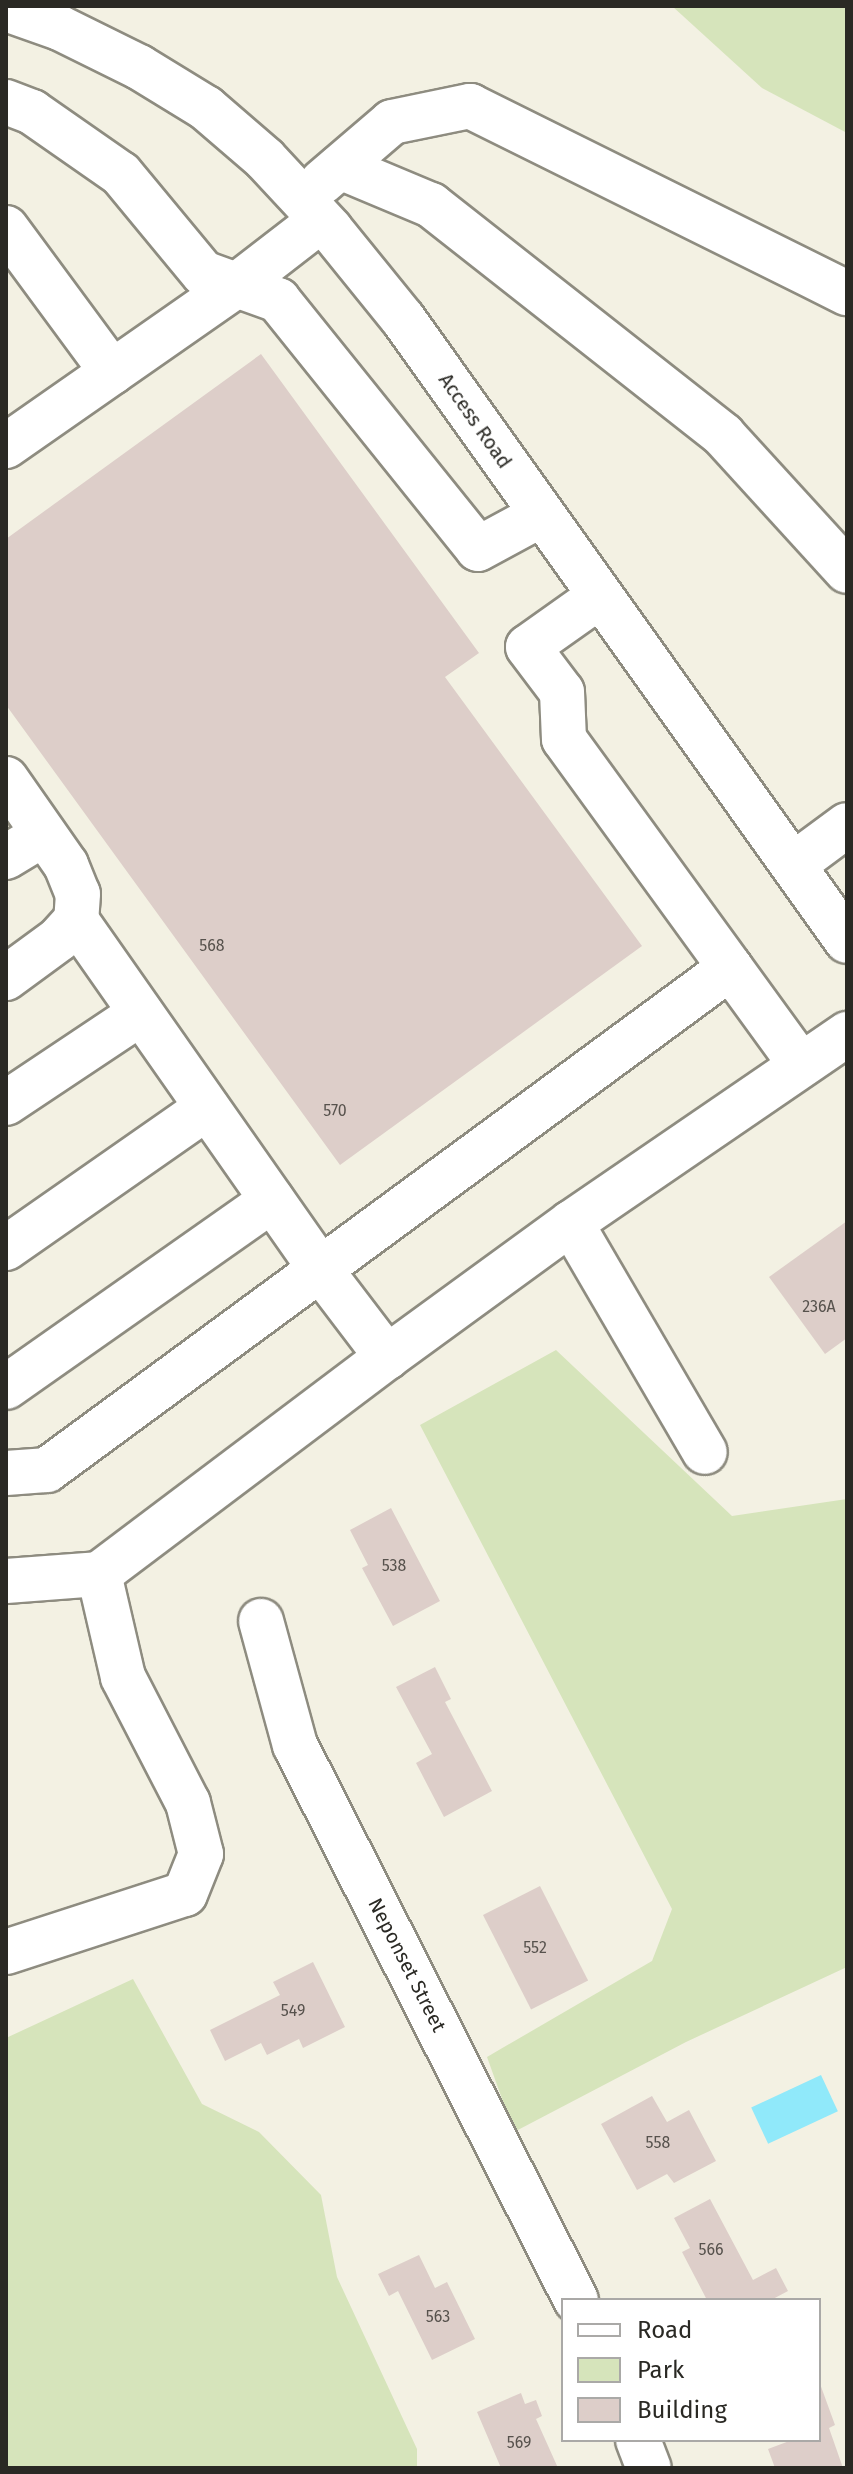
<!DOCTYPE html>
<html>
<head>
<meta charset="utf-8">
<style>
	body { margin:0 }
	#map { position:relative; width:853px; height:2474px; overflow:hidden; background:#f3f1e3; font-family:"Fira Sans",sans-serif }
	div>[style] { position:absolute }
	.green>* { inset:0; background:#d6e4bb }
	.water>* { inset:0; background:#90e9fa; transform-origin:0 0 }
	.building>* { inset:0; background:#ddcec9; transform-origin:0 0 }
	.roads { filter:drop-shadow(2px 0 #8e8c80) drop-shadow(-2px 0 #8e8c80) drop-shadow(0 2px #8e8c80) drop-shadow(0 -2px #8e8c80) }
	.minor>* { height:44px; margin:-22px; padding:0 22px; transform-origin:22px; border-radius:22px; background:#fff }
	span { translate:-50% -50%; white-space:nowrap; text-align:center; line-height:1.15; -webkit-text-stroke:7px #fff; paint-order:stroke }
	.number-label { font-size:16px; color:#57524d }
	.number-label span { -webkit-text-stroke-width:0 }
	.street-label { font-size:20px; color:#2a2924 }
	.frame { position:absolute; inset:0; border:8px solid #2a2924; pointer-events:none }
	.legend { position:absolute; left:561px; top:2298px; width:260px; height:144px; box-sizing:border-box; background:#fff; border:2px solid #aaa9a7; margin:0; padding:10px 14px; list-style:none; font-size:24px; color:#2a2924 }
	.legend li { display:flex; align-items:center; gap:16px; height:40px }
	.legend b { width:40px; border:2px solid #aaa9a7 }
</style>
</head>
<body>
<div id="map">
	<div class="green">
		<div style="clip-path:polygon(672px 6px,847px 6px,847px 133px,762px 88px)"></div>
		<div style="clip-path:polygon(556px 1350px,732px 1516px,847px 1499px,847px 1967px,686px 2042px,514px 2132px,487px 2057px,652px 1961px,672px 1909px,420px 1425px)"></div>
		<div style="clip-path:polygon(133px 1979px,202px 2104px,259px 2132px,321px 2195px,337px 2277px,417px 2449px,417px 2468px,6px 2468px,6px 2038px)"></div>
	</div>
	<div class="water">
		<div style="left:821px;top:2075px;width:40px;height:77px;rotate:65deg"></div>
	</div>
	<div class="building">
		<div style="clip-path:polygon(261px 354px,479px 653px,445px 677px,642px 946px,340px 1165px,6px 705px,6px 539px)"></div>
		<div style="clip-path:polygon(847px 1221px,847px 1338px,825px 1354px,769px 1277px)"></div>
		<div style="clip-path:polygon(391px 1508px,440px 1601px,393px 1626px,362px 1568px,368px 1565px,350px 1530px)"></div>
		<div style="clip-path:polygon(435px 1667px,451px 1699px,445px 1702px,492px 1791px,444px 1817px,416px 1763px,432px 1754px,396px 1687px)"></div>
		<div style="left:540px;top:1886px;width:106px;height:64px;rotate:63deg"></div>
		<div style="clip-path:polygon(313px 1962px,345px 2027px,303px 2048px,299px 2039px,267px 2055px,261px 2043px,225px 2061px,210px 2030px,280px 1995px,273px 1982px)"></div>
		<div style="clip-path:polygon(652px 2096px,667px 2122px,689px 2110px,716px 2161px,674px 2183px,667px 2174px,637px 2190px,601px 2124px)"></div>
		<div style="clip-path:polygon(710px 2199px,753px 2280px,776px 2268px,788px 2291px,771px 2300px,707px 2300px,682px 2252px,690px 2248px,674px 2218px)"></div>
		<div style="clip-path:polygon(419px 2255px,435px 2288px,447px 2282px,475px 2339px,432px 2360px,398px 2291px,389px 2296px,378px 2274px)"></div>
		<div style="clip-path:polygon(819px 2381px,835px 2425px,829px 2428px,843px 2468px,775px 2468px,768px 2449px,792px 2440px,819px 2440px)"></div>
		<div style="clip-path:polygon(521px 2393px,525px 2404px,536px 2400px,542px 2416px,536px 2419px,558px 2468px,501px 2468px,477px 2412px)"></div>
	</div>
	<div class="roads">
		<div class="minor">
			<div style="left:6px;top:9px;width:57px;rotate:19.4deg"></div>
			<div style="left:60px;top:28px;width:88px;rotate:26.3deg"></div>
			<div style="left:139px;top:67px;width:79px;rotate:31.5deg"></div>
			<div style="left:206px;top:108px;width:78px;rotate:40.8deg"></div>
			<div style="left:265px;top:159px;width:96px;rotate:47.1deg"></div>
			<div style="left:330px;top:229px;width:116px;rotate:51deg"></div>
			<div style="left:403px;top:319px;width:764px;rotate:54.48deg"></div>
			<div style="left:6px;top:102px;width:28px;rotate:21deg"></div>
			<div style="left:32px;top:112px;width:108px;rotate:34.9deg"></div>
			<div style="left:121px;top:174px;width:129px;rotate:50.4deg"></div>
			<div style="left:203px;top:273px;width:80px;rotate:19.8deg"></div>
			<div style="left:278px;top:300px;width:319px;rotate:51.2deg"></div>
			<div style="left:478px;top:549px;width:72px;rotate:-28.4deg"></div>
			<div style="left:340px;top:167px;width:99px;rotate:22.7deg"></div>
			<div style="left:431px;top:205px;width:372px;rotate:38.2deg"></div>
			<div style="left:723px;top:435px;width:184px;rotate:47.6deg"></div>
			<div style="left:322px;top:182px;width:92px;rotate:-40.6deg"></div>
			<div style="left:392px;top:122px;width:80px;rotate:-11.6deg"></div>
			<div style="left:470px;top:106px;width:421px;rotate:26.4deg"></div>
			<div style="left:6px;top:228px;width:179px;rotate:53.6deg"></div>
			<div style="left:6px;top:446px;width:282px;rotate:-34.9deg"></div>
			<div style="left:237px;top:285px;width:106px;rotate:-37.7deg"></div>
			<div style="left:600px;top:596px;width:88px;rotate:144.7deg"></div>
			<div style="left:528px;top:647px;width:56px;rotate:52.9deg"></div>
			<div style="left:562px;top:692px;width:47px;rotate:87.6deg"></div>
			<div style="left:564px;top:739px;width:403px;rotate:54deg"></div>
			<div style="left:6px;top:779px;width:105px;rotate:55.1deg"></div>
			<div style="left:66px;top:865px;width:31px;rotate:68deg"></div>
			<div style="left:78px;top:894px;width:26px;rotate:94deg"></div>
			<div style="left:76px;top:920px;width:25px;rotate:132deg"></div>
			<div style="left:59px;top:939px;width:66px;rotate:143.7deg"></div>
			<div style="left:6px;top:857px;width:44px;rotate:-31.2deg"></div>
			<div style="left:793px;top:865px;width:67px;rotate:-36.5deg"></div>
			<div style="left:76px;top:920px;width:426px;rotate:55deg"></div>
			<div style="left:320px;top:1269px;width:111px;rotate:52.7deg"></div>
			<div style="left:387px;top:1357px;width:228px;rotate:-36.1deg"></div>
			<div style="left:571px;top:1223px;width:335px;rotate:-34.4deg"></div>
			<div style="left:6px;top:1103px;width:162px;rotate:-33.7deg"></div>
			<div style="left:571px;top:1223px;width:265px;rotate:59.7deg"></div>
			<div style="left:6px;top:1248px;width:245px;rotate:-34.9deg"></div>
			<div style="left:6px;top:1387px;width:325px;rotate:-35.1deg"></div>
			<div style="left:6px;top:1473px;width:41px;rotate:-4.2deg"></div>
			<div style="left:47px;top:1470px;width:848px;rotate:-36.32deg"></div>
			<div style="left:6px;top:1581px;width:93px;rotate:-4.3deg"></div>
			<div style="left:99px;top:1574px;width:361px;rotate:-37deg"></div>
			<div style="left:261px;top:1621px;width:129px;rotate:74.7deg"></div>
			<div style="left:295px;top:1745px;width:622px;rotate:63.15deg"></div>
			<div style="left:6px;top:1952px;width:188px;rotate:-18deg"></div>
			<div style="left:185px;top:1894px;width:43px;rotate:-68.2deg"></div>
			<div style="left:201px;top:1854px;width:53px;rotate:-104.3deg"></div>
			<div style="left:188px;top:1803px;width:142px;rotate:-117.3deg"></div>
			<div style="left:123px;top:1677px;width:106px;rotate:-103.1deg"></div>
			<div style="left:638px;top:2440px;width:30px;rotate:69deg"></div>
		</div>
	</div>
	<div class="number-label">
		<span style="left:212px;top:946px">568</span>
		<span style="left:335px;top:1111px">570</span>
		<span style="left:819px;top:1307px">236A</span>
		<span style="left:394px;top:1566px">538</span>
		<span style="left:535px;top:1948px">552</span>
		<span style="left:293px;top:2011px">549</span>
		<span style="left:658px;top:2143px">558</span>
		<span style="left:711px;top:2250px">566</span>
		<span style="left:438px;top:2317px">563</span>
		<span style="left:519px;top:2443px">569</span>
	</div>
	<div class="street-label">
		<span style="left:475px;top:421px;rotate:55deg">Access Road</span>
		<span style="left:407px;top:1965px;rotate:63deg">Neponset Street</span>
	</div>
	<div class="frame"></div>
	<ul class="legend">
	<li><b style="height:10px;background:#fff"></b>Road</li>
	<li><b style="height:22px;background:#d6e4bb"></b>Park</li>
	<li><b style="height:22px;background:#ddcec9"></b>Building</li>
	</ul>
</div>
</body>
</html>
